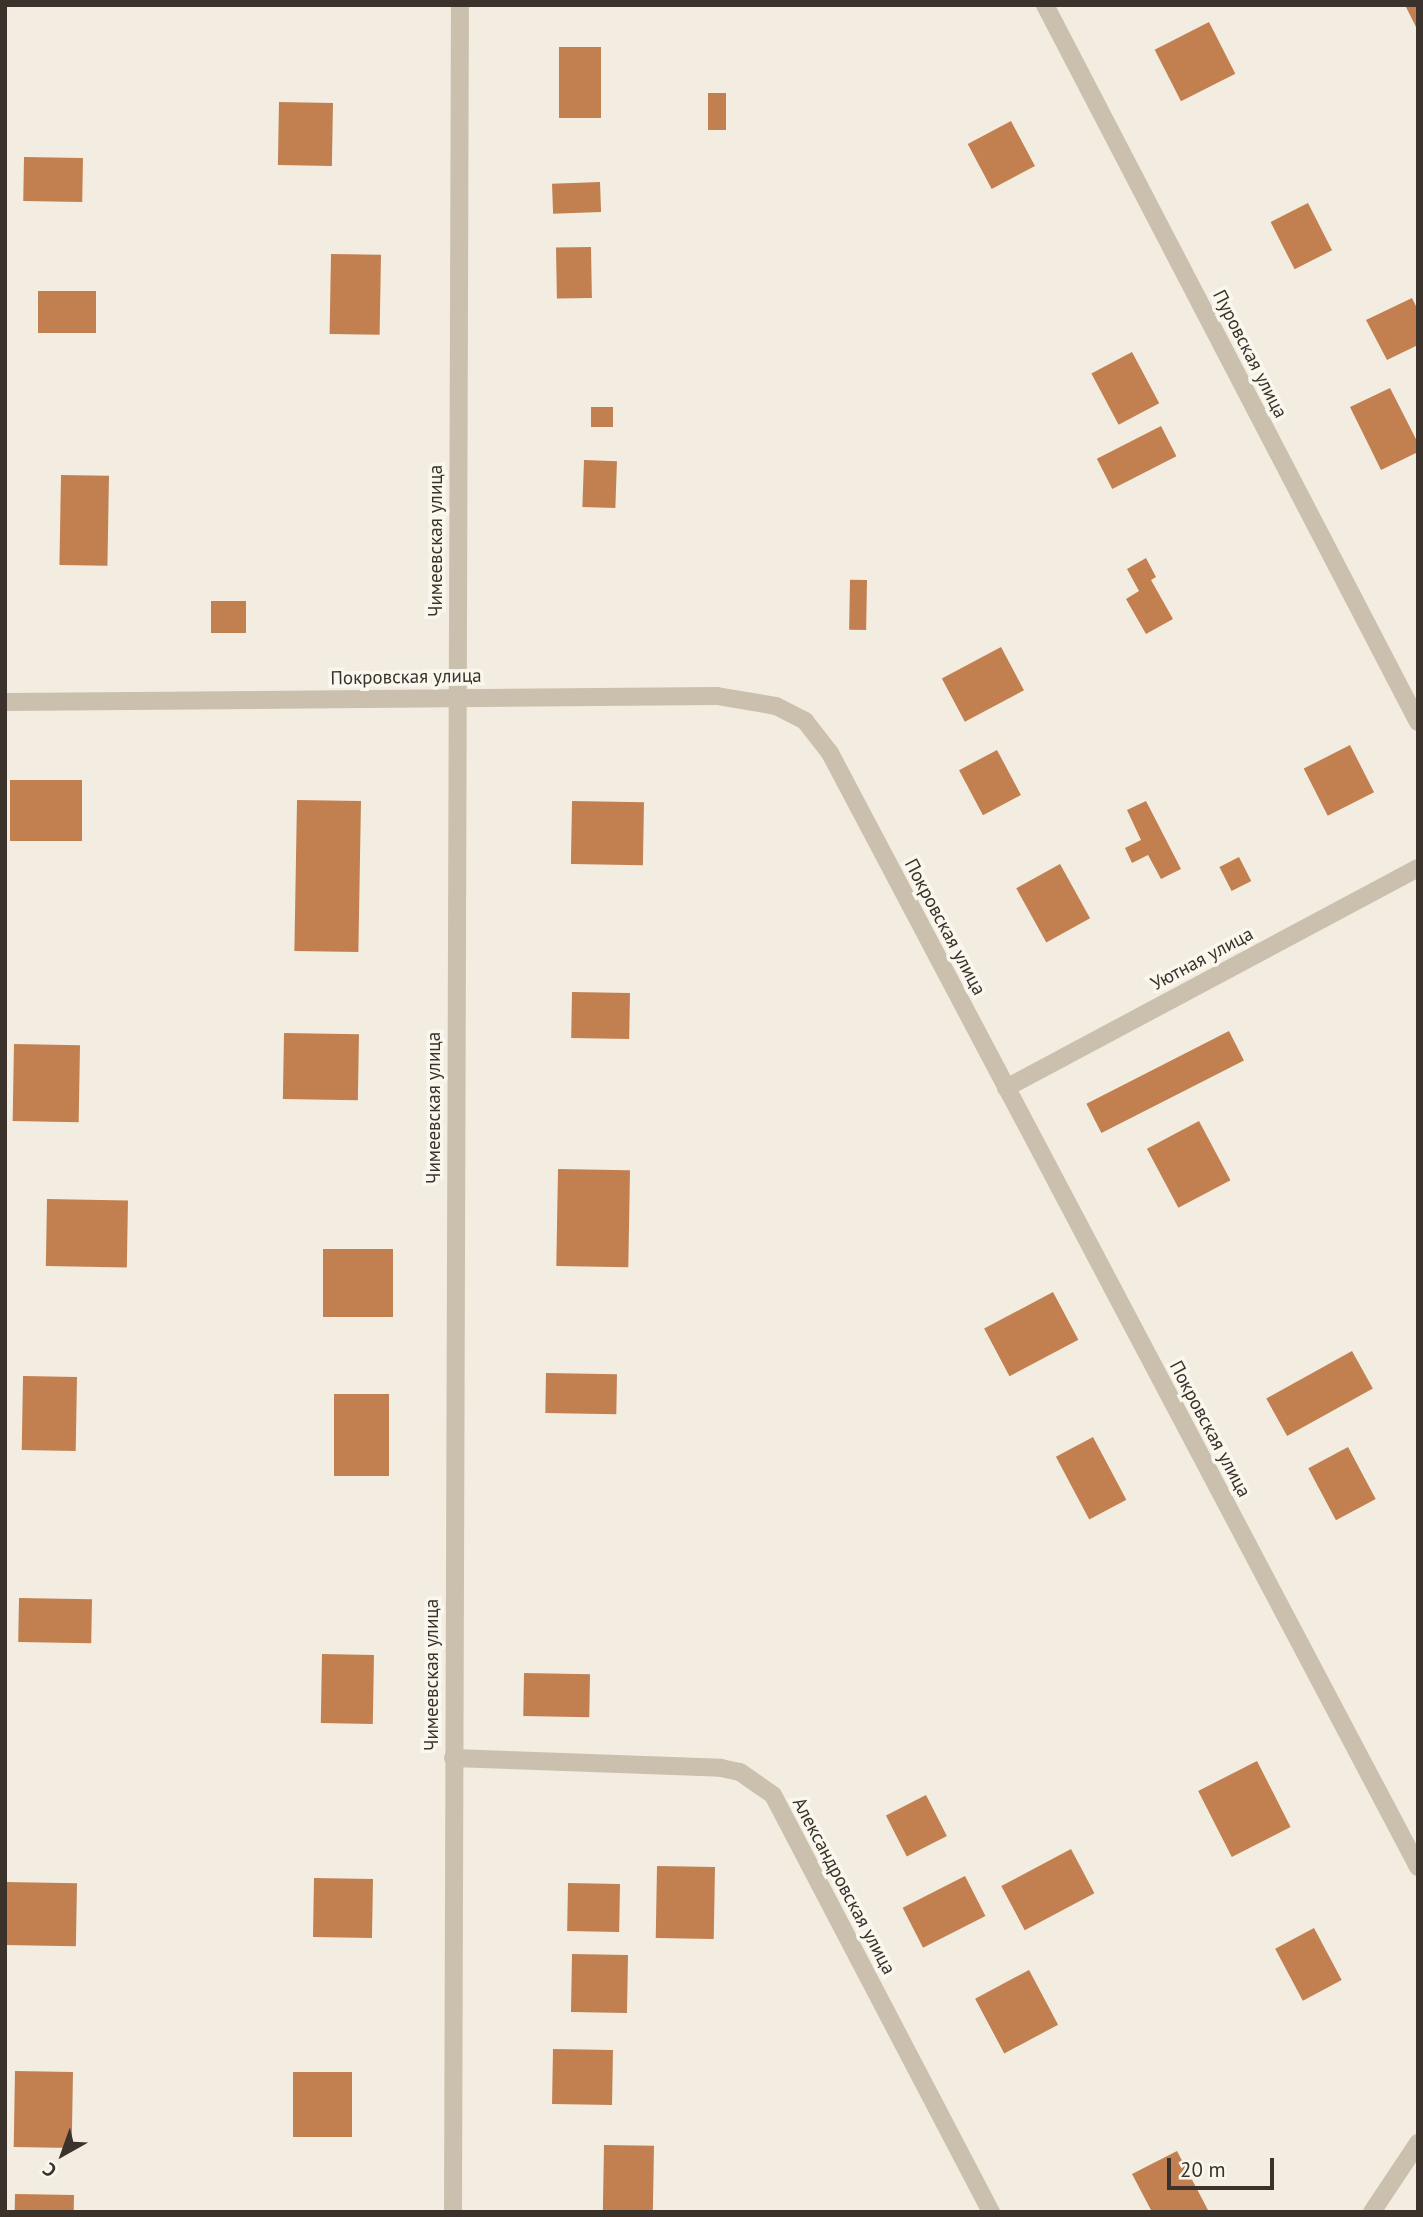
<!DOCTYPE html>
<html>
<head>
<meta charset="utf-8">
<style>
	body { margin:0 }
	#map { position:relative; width:1423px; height:2217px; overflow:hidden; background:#f3ede1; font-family:"PT Sans",sans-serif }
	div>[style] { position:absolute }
	.building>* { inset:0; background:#c28050; transform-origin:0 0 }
	.minor>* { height:18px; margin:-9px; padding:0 9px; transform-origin:9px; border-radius:9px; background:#cbc0ad }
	span { translate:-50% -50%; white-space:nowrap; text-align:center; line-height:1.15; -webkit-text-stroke:7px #faf7ee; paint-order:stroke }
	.street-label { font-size:19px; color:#3a322b }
	.frame { position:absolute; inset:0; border:7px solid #3a322b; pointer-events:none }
	.north { position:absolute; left:28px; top:2119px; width:70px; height:70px; -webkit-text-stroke:5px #faf7ee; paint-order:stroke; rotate:220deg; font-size:19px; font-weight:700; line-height:28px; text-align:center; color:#3a322b }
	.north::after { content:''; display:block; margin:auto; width:24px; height:32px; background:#3a322b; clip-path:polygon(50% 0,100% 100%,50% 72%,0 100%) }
	.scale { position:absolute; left:1167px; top:2158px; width:107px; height:32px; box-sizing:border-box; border:4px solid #3a322b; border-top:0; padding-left:9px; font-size:21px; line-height:24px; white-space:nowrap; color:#3a322b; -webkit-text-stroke:5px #faf7ee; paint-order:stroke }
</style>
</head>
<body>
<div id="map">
	<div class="building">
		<div style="clip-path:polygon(1405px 5px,1418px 5px,1418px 31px)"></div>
		<div style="left:1209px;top:22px;width:58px;height:61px;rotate:63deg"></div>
		<div style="left:559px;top:47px;width:42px;height:71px"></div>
		<div style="left:726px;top:93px;width:37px;height:18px;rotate:90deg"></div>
		<div style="left:279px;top:102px;width:54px;height:63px;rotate:1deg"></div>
		<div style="left:1011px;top:121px;width:51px;height:49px;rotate:62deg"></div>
		<div style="left:24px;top:157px;width:59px;height:44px;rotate:1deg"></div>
		<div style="left:600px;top:182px;width:30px;height:48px;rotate:88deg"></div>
		<div style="left:1308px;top:203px;width:53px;height:42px;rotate:63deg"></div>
		<div style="left:591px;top:247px;width:51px;height:35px;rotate:89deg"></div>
		<div style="left:331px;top:254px;width:50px;height:80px;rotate:1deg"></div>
		<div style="left:38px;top:291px;width:58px;height:42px"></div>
		<div style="clip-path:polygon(1412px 298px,1418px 310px,1418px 345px,1387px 360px,1366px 320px)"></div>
		<div style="left:1132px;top:352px;width:58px;height:46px;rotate:62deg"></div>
		<div style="clip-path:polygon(1390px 388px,1418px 443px,1418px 452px,1381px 470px,1350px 407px)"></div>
		<div style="left:591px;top:407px;width:22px;height:20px"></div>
		<div style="left:1161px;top:426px;width:34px;height:72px;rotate:63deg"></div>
		<div style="left:584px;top:460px;width:33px;height:47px;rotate:2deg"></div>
		<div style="left:61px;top:475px;width:48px;height:90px;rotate:1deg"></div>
		<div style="clip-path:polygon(1146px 558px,1156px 577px,1151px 580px,1173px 619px,1146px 634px,1126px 599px,1139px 591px,1127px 569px)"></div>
		<div style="left:867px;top:580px;width:50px;height:17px;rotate:91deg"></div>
		<div style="left:211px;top:601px;width:35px;height:32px"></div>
		<div style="left:1001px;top:647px;width:49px;height:67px;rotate:62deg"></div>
		<div style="left:1350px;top:745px;width:53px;height:52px;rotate:63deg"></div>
		<div style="left:997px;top:750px;width:51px;height:43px;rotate:62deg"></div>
		<div style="left:10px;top:780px;width:72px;height:61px"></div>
		<div style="left:297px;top:800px;width:64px;height:151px;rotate:1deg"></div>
		<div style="left:572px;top:801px;width:72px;height:63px;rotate:1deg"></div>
		<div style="clip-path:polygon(1146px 801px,1181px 869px,1161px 879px,1148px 855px,1132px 863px,1125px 848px,1141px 840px,1127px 810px)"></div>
		<div style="left:1239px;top:857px;width:27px;height:22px;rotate:63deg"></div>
		<div style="left:1060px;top:864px;width:62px;height:50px;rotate:61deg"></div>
		<div style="left:572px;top:992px;width:58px;height:46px;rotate:1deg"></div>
		<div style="left:1229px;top:1031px;width:33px;height:160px;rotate:63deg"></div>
		<div style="left:284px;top:1033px;width:75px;height:66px;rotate:1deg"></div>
		<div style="left:14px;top:1044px;width:66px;height:77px;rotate:1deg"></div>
		<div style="left:1199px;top:1121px;width:67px;height:59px;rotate:62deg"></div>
		<div style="left:558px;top:1169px;width:72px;height:97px;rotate:1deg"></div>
		<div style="left:47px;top:1199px;width:81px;height:67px;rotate:1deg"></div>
		<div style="left:323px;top:1249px;width:70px;height:68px"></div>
		<div style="left:1053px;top:1292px;width:54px;height:78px;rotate:62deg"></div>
		<div style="left:1352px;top:1351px;width:43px;height:98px;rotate:61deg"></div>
		<div style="left:546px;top:1373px;width:71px;height:40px;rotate:1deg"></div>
		<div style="left:23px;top:1376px;width:54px;height:74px;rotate:1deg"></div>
		<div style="left:334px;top:1394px;width:55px;height:82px"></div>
		<div style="left:1093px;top:1437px;width:71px;height:42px;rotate:62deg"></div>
		<div style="left:1348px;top:1447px;width:59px;height:45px;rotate:62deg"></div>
		<div style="left:19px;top:1598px;width:73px;height:44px;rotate:1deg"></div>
		<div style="left:322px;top:1654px;width:52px;height:69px;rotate:1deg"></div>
		<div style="left:524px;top:1673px;width:66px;height:43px;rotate:1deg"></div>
		<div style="left:1257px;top:1761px;width:74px;height:66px;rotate:63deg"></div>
		<div style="left:926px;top:1795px;width:46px;height:45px;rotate:63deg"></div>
		<div style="left:1071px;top:1849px;width:50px;height:79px;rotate:62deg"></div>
		<div style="left:657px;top:1866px;width:58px;height:72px;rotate:1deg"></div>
		<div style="left:965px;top:1876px;width:45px;height:70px;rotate:63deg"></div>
		<div style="left:314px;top:1878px;width:59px;height:59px;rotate:1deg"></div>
		<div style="left:5px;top:1882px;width:72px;height:63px;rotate:1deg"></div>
		<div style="left:568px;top:1883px;width:52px;height:48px;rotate:1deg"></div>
		<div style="left:1314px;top:1928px;width:59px;height:44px;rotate:62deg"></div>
		<div style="left:572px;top:1954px;width:56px;height:58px;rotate:1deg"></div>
		<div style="left:1029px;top:1970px;width:62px;height:61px;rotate:62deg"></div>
		<div style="left:553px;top:2049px;width:60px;height:55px;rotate:1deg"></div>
		<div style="left:15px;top:2071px;width:58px;height:76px;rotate:1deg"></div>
		<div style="left:293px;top:2072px;width:59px;height:65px"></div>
		<div style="left:604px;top:2145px;width:50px;height:65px;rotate:1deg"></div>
		<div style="clip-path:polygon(1177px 2151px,1209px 2212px,1152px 2212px,1132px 2174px)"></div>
		<div style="left:15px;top:2194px;width:59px;height:18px;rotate:1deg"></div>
	</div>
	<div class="minor">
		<div style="left:1045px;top:5px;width:808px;rotate:62.52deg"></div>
		<div style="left:5px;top:702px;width:712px;rotate:-0.48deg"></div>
		<div style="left:717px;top:696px;width:60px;rotate:9.6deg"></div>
		<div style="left:776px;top:706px;width:33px;rotate:27deg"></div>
		<div style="left:805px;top:721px;width:41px;rotate:52deg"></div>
		<div style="left:830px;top:753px;width:1260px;rotate:62.17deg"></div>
		<div style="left:1006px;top:1088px;width:467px;rotate:-28.1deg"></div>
		<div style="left:453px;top:1758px;width:268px;rotate:2.1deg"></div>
		<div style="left:721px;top:1768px;width:19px;rotate:12deg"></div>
		<div style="left:740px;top:1772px;width:40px;rotate:34.9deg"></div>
		<div style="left:773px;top:1795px;width:471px;rotate:62.4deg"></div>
		<div style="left:453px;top:2212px;width:2207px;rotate:-89.82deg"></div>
		<div style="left:1372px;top:2212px;width:83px;rotate:-56.3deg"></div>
	</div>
	<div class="street-label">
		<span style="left:1250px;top:354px;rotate:63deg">Пуровская улица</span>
		<span style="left:436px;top:541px;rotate:-90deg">Чимеевская улица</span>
		<span style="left:406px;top:677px;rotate:-1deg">Покровская улица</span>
		<span style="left:945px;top:927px;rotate:62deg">Покровская улица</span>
		<span style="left:1202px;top:959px;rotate:-28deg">Уютная улица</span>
		<span style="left:434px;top:1108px;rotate:-90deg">Чимеевская улица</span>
		<span style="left:1210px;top:1429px;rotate:62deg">Покровская улица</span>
		<span style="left:432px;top:1675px;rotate:-90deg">Чимеевская улица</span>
		<span style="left:844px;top:1886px;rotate:62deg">Александровская улица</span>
	</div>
	<div class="frame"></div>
	<div class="north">С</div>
	<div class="scale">20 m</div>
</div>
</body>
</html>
